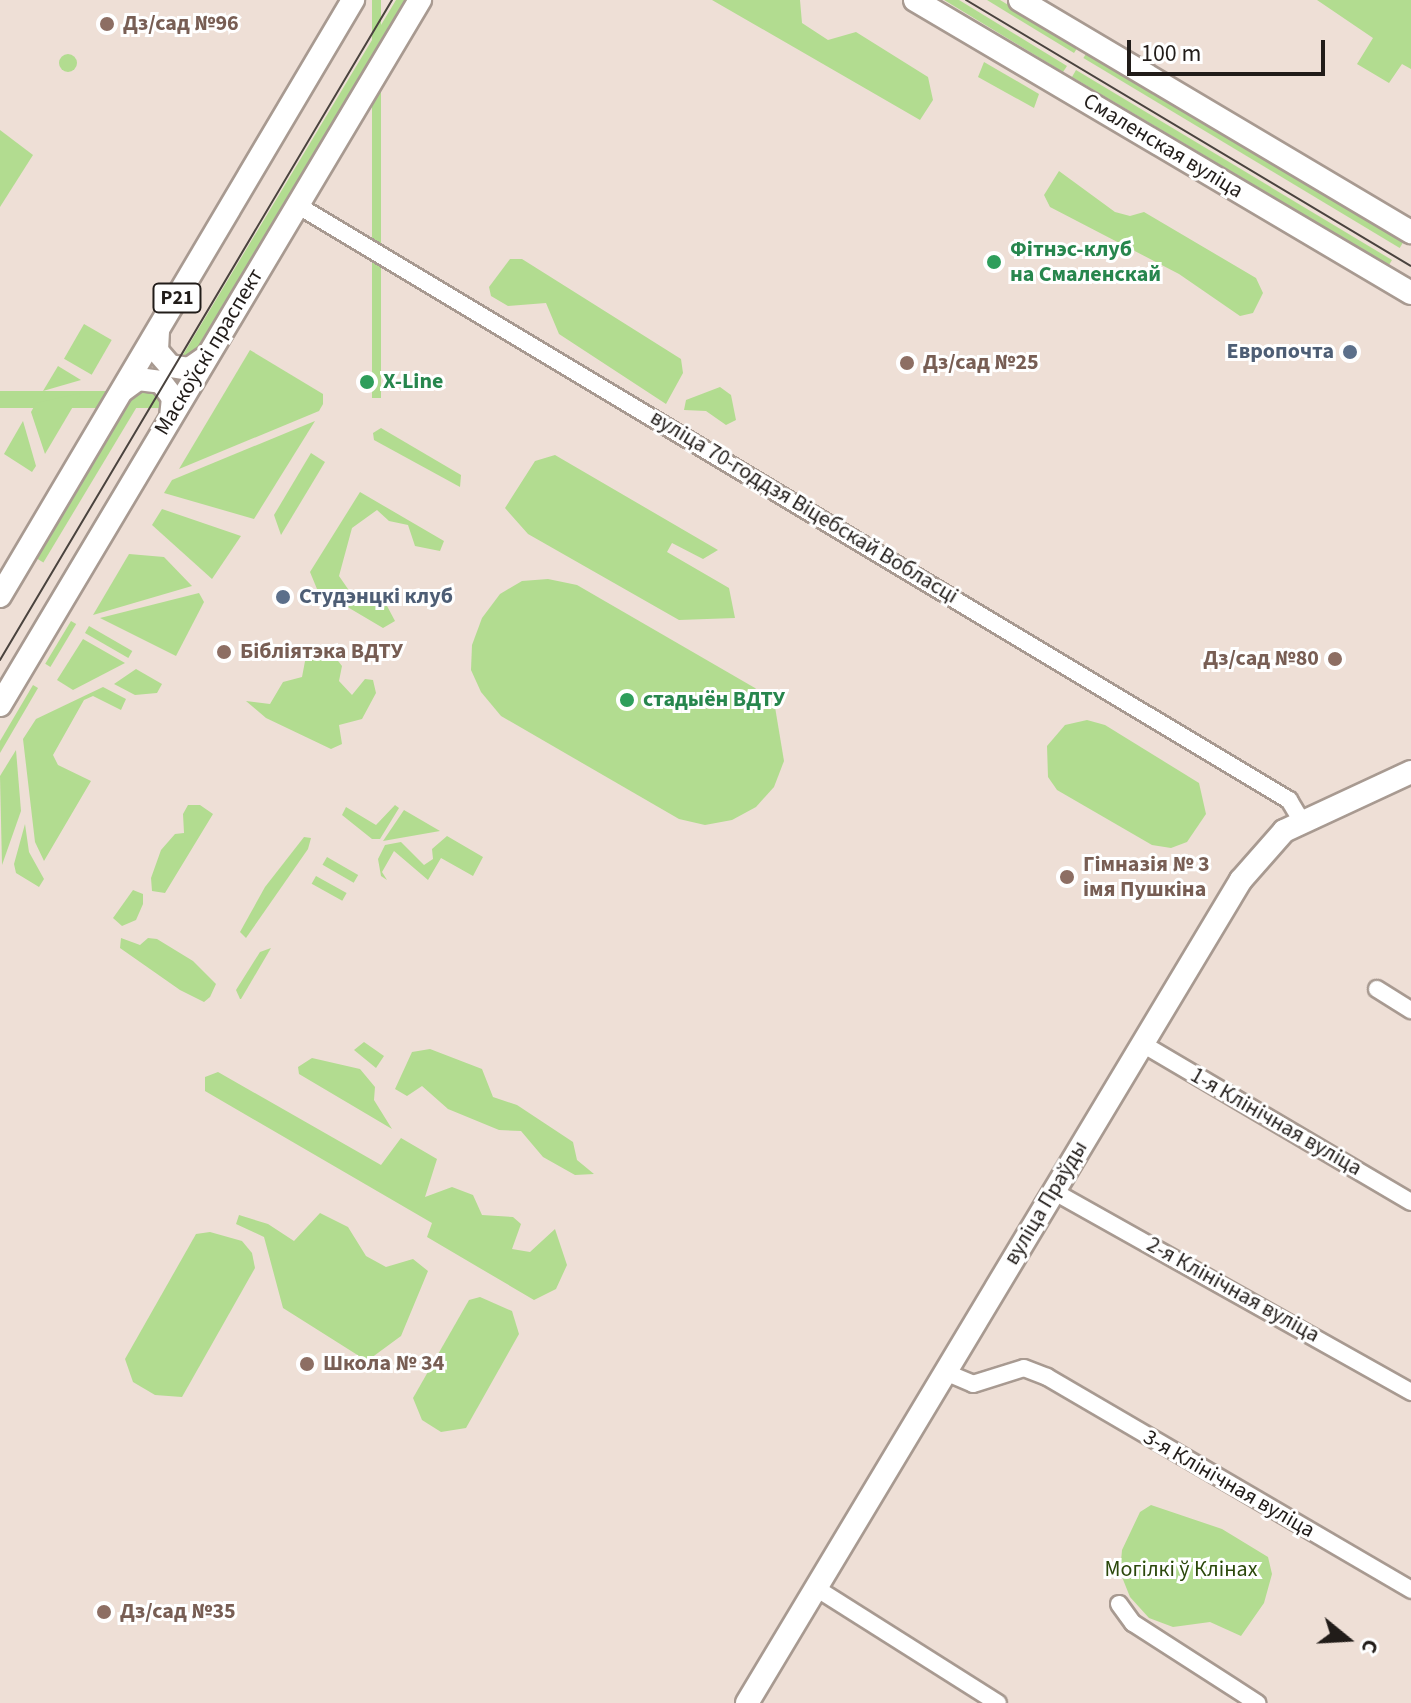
<!DOCTYPE html>
<html>
<head>
<meta charset="utf-8">
<style>
	body { margin:0 }
	#map { position:relative; width:1411px; height:1703px; overflow:hidden; background:#eedfd6; font-family:"Source Sans 3",sans-serif }
	div>[style] { position:absolute }
	.green>* { inset:0; background:#b2dc90; transform-origin:0 0 }
	.round { border-radius:50% }
	.roads { filter:drop-shadow(2px 0 #a89a91) drop-shadow(-2px 0 #a89a91) drop-shadow(0 2px #a89a91) drop-shadow(0 -2px #a89a91) }
	.minor>* { height:16px; margin:-8px; padding:0 8px; transform-origin:8px; border-radius:8px; background:#fff }
	.major>* { height:22px; margin:-11px; padding:0 11px; transform-origin:11px; border-radius:11px; background:#fff }
	.tram>* { height:2px; margin:-1px; padding:0 1px; transform-origin:1px; border-radius:1px; background:#4a433e }
	.dots>* { width:22px; height:22px; translate:-50% -50%; box-sizing:border-box; border:4px solid #fff; border-radius:50% }
	span { translate:-50% -50%; white-space:nowrap; text-align:center; line-height:1.15; -webkit-text-stroke:6px #fff; paint-order:stroke }
	.shield-label span { padding:2px 6px; background:#fff; border:2px solid; border-radius:6px; -webkit-text-stroke-width:0 }
	.shield-label { font-size:20px; color:#211c19; font-weight:700 }
	.education-label { font-size:22px; color:#785e54; font-weight:700 }
	.left { translate:0 -50%; text-align:left }
	.right { translate:-100% -50%; text-align:right }
	.street-label { font-size:22px; color:#211c19 }
	.leisure-label { font-size:22px; color:#27864d; font-weight:700 }
	.service-label { font-size:22px; color:#4e5e75; font-weight:700 }
	.park-label { font-size:22px; color:#2b480b }
	.north { position:absolute; left:1307px; top:1599px; width:80px; height:80px; -webkit-text-stroke:6px #fff; paint-order:stroke; rotate:108deg; font-size:22px; font-weight:700; line-height:32px; text-align:center; color:#211c19 }
	.north::after { content:''; display:block; margin:auto; width:28px; height:36px; background:#211c19; clip-path:polygon(50% 0,100% 100%,50% 72%,0 100%) }
	.scale { position:absolute; left:1127px; top:40px; width:198px; height:36px; box-sizing:border-box; border:4px solid #211c19; border-top:0; padding-left:10px; font-size:24px; line-height:28px; white-space:nowrap; color:#211c19; -webkit-text-stroke:6px #fff; paint-order:stroke }
</style>
</head>
<body>
<div id="map">
	<div class="green">
		<div style="left:372px;top:0;width:9px;height:398px"></div>
		<div style="clip-path:polygon(396px 0,405px 0,193px 356px,178px 363px)"></div>
		<div style="clip-path:polygon(712px 0,800px 0,802px 23px,828px 40px,856px 32px,928px 77px,933px 100px,920px 120px)"></div>
		<div style="clip-path:polygon(944px 0,959px 0,1067px 66px,1063px 72px)"></div>
		<div style="clip-path:polygon(987px 0,1000px 0,1078px 47px,1074px 53px)"></div>
		<div style="clip-path:polygon(1317px 0,1411px 0,1411px 69px,1402px 64px,1389px 83px,1357px 64px,1373px 38px)"></div>
		<div style="left:1087px;top:52px;width:369px;height:7px;rotate:31deg"></div>
		<div class="round" style="left:59px;top:54px;width:18px;height:18px"></div>
		<div style="clip-path:polygon(984px 62px,1039px 94px,1034px 108px,978px 77px)"></div>
		<div style="clip-path:polygon(1076px 70px,1392px 260px,1389px 265px,1072px 77px)"></div>
		<div style="clip-path:polygon(0 130px,33px 155px,0 207px)"></div>
		<div style="clip-path:polygon(1059px 171px,1115px 212px,1130px 216px,1144px 212px,1256px 278px,1263px 293px,1253px 313px,1240px 316px,1179px 274px,1050px 207px,1044px 195px)"></div>
		<div style="clip-path:polygon(510px 259px,522px 259px,681px 359px,683px 373px,666px 404px,559px 334px,546px 303px,508px 306px,491px 296px,489px 287px)"></div>
		<div style="left:84px;top:324px;width:32px;height:40px;rotate:30deg"></div>
		<div style="clip-path:polygon(250px 350px,323px 394px,323px 404px,319px 411px,179px 469px)"></div>
		<div style="clip-path:polygon(58px 366px,81px 380px,43px 391px)"></div>
		<div style="left:150px;top:385px;width:207px;height:13px;rotate:121deg"></div>
		<div style="clip-path:polygon(720px 387px,731px 395px,736px 420px,726px 425px,706px 411px,684px 410px,686px 400px)"></div>
		<div style="left:163px;top:391px;width:17px;height:307px;rotate:90deg"></div>
		<div style="clip-path:polygon(81px 393px,45px 454px,31px 412px,36px 403px)"></div>
		<div style="clip-path:polygon(23px 421px,36px 466px,32px 472px,4px 454px)"></div>
		<div style="clip-path:polygon(315px 421px,254px 519px,164px 493px,172px 480px)"></div>
		<div style="clip-path:polygon(381px 428px,461px 475px,460px 487px,374px 440px,373px 433px)"></div>
		<div style="clip-path:polygon(311px 453px,325px 462px,281px 535px,274px 515px)"></div>
		<div style="clip-path:polygon(555px 455px,718px 550px,703px 559px,672px 543px,667px 552px,729px 588px,735px 618px,679px 620px,528px 534px,505px 508px,535px 461px)"></div>
		<div style="clip-path:polygon(360px 492px,444px 541px,440px 551px,415px 546px,408px 525px,389px 521px,377px 510px,352px 528px,339px 576px,348px 589px,386px 604px,395px 621px,383px 628px,317px 589px,310px 572px)"></div>
		<div style="clip-path:polygon(162px 509px,241px 536px,212px 579px,152px 525px)"></div>
		<div style="clip-path:polygon(129px 554px,164px 557px,192px 586px,93px 615px)"></div>
		<div style="clip-path:polygon(548px 579px,577px 585px,755px 688px,775px 707px,784px 761px,774px 787px,756px 807px,732px 820px,705px 825px,679px 819px,501px 716px,481px 692px,471px 670px,472px 645px,482px 618px,500px 594px,522px 581px)"></div>
		<div style="clip-path:polygon(199px 593px,204px 602px,176px 656px,100px 618px)"></div>
		<div style="left:71px;top:621px;width:6px;height:50px;rotate:31deg"></div>
		<div style="left:89px;top:626px;width:50px;height:8px;rotate:30deg"></div>
		<div style="clip-path:polygon(83px 639px,125px 663px,73px 690px,57px 680px)"></div>
		<div style="clip-path:polygon(306px 656px,335px 657px,342px 666px,339px 681px,352px 695px,365px 679px,373px 680px,376px 693px,362px 719px,339px 725px,342px 744px,331px 749px,266px 718px,246px 701px,270px 704px,283px 682px,302px 677px)"></div>
		<div style="clip-path:polygon(136px 669px,162px 684px,157px 693px,135px 695px,114px 684px)"></div>
		<div style="clip-path:polygon(33px 685px,38px 688px,0 753px,0 741px)"></div>
		<div style="clip-path:polygon(103px 687px,126px 699px,121px 710px,93px 696px,84px 700px,53px 755px,58px 765px,91px 781px,44px 861px,35px 842px,23px 739px,36px 719px)"></div>
		<div style="clip-path:polygon(1087px 720px,1105px 725px,1199px 783px,1206px 814px,1187px 842px,1171px 848px,1152px 845px,1057px 790px,1048px 777px,1047px 746px,1065px 725px)"></div>
		<div style="clip-path:polygon(16px 750px,21px 811px,2px 865px,0 776px)"></div>
		<div style="clip-path:polygon(188px 805px,200px 805px,213px 814px,165px 893px,152px 891px,151px 878px,161px 850px,175px 834px,184px 833px,183px 814px)"></div>
		<div style="clip-path:polygon(395px 805px,399px 808px,380px 839px,372px 839px,342px 815px,346px 807px,376px 825px)"></div>
		<div style="clip-path:polygon(404px 810px,440px 831px,383px 841px)"></div>
		<div style="clip-path:polygon(25px 824px,29px 852px,44px 879px,39px 887px,16px 873px,14px 864px)"></div>
		<div style="clip-path:polygon(447px 836px,483px 857px,473px 876px,441px 858px,428px 880px,394px 851px,382px 872px,387px 880px,381px 876px,378px 859px,385px 845px,401px 842px,424px 865px,433px 859px,432px 849px)"></div>
		<div style="clip-path:polygon(304px 837px,311px 838px,308px 849px,246px 938px,240px 932px,265px 887px)"></div>
		<div style="left:327px;top:857px;width:36px;height:9px;rotate:30deg"></div>
		<div style="left:316px;top:876px;width:35px;height:9px;rotate:29deg"></div>
		<div style="clip-path:polygon(133px 890px,143px 894px,143px 904px,136px 920px,122px 926px,113px 918px)"></div>
		<div style="clip-path:polygon(121px 938px,140px 945px,148px 938px,157px 939px,193px 961px,216px 984px,210px 997px,204px 1002px,180px 990px,120px 948px)"></div>
		<div style="clip-path:polygon(271px 948px,241px 999px,240px 999px,236px 990px,260px 952px)"></div>
		<div style="clip-path:polygon(364px 1042px,384px 1056px,376px 1068px,354px 1050px)"></div>
		<div style="clip-path:polygon(430px 1049px,482px 1069px,493px 1097px,517px 1105px,573px 1142px,577px 1160px,594px 1174px,575px 1175px,543px 1157px,521px 1131px,499px 1130px,448px 1109px,422px 1086px,407px 1096px,395px 1089px,412px 1052px)"></div>
		<div style="clip-path:polygon(312px 1058px,360px 1069px,375px 1087px,374px 1100px,392px 1129px,299px 1074px,298px 1067px)"></div>
		<div style="clip-path:polygon(218px 1072px,381px 1165px,401px 1138px,437px 1159px,425px 1197px,452px 1187px,473px 1195px,482px 1215px,513px 1217px,521px 1224px,512px 1249px,530px 1252px,555px 1229px,567px 1265px,556px 1289px,534px 1300px,427px 1237px,432px 1223px,205px 1091px,205px 1077px)"></div>
		<div style="clip-path:polygon(320px 1213px,348px 1227px,366px 1256px,386px 1267px,413px 1259px,428px 1271px,401px 1336px,367px 1361px,283px 1308px,264px 1237px,236px 1224px,239px 1215px,268px 1224px,294px 1241px)"></div>
		<div style="clip-path:polygon(210px 1232px,242px 1241px,252px 1253px,255px 1268px,182px 1397px,155px 1395px,133px 1382px,125px 1359px,196px 1234px)"></div>
		<div style="clip-path:polygon(480px 1297px,512px 1311px,519px 1334px,466px 1428px,441px 1432px,422px 1420px,413px 1398px,469px 1300px)"></div>
		<div style="clip-path:polygon(1151px 1505px,1222px 1529px,1268px 1557px,1272px 1574px,1264px 1603px,1241px 1636px,1210px 1622px,1173px 1627px,1149px 1618px,1130px 1597px,1120px 1572px,1122px 1550px,1140px 1512px)"></div>
	</div>
	<div class="roads">
		<div class="minor">
			<div style="left:297px;top:205px;width:1157px;rotate:30.96deg"></div>
			<div style="left:1289px;top:800px;width:23px;rotate:59deg"></div>
			<div style="left:1377px;top:989px;width:40px;rotate:32deg"></div>
			<div style="left:1141px;top:1043px;width:313px;rotate:30.5deg"></div>
			<div style="left:1053px;top:1191px;width:411px;rotate:29.3deg"></div>
			<div style="left:945px;top:1372px;width:30px;rotate:23deg"></div>
			<div style="left:973px;top:1384px;width:53px;rotate:-17.4deg"></div>
			<div style="left:1024px;top:1368px;width:25px;rotate:21deg"></div>
			<div style="left:1047px;top:1377px;width:422px;rotate:30.3deg"></div>
			<div style="left:816px;top:1588px;width:215px;rotate:32.3deg"></div>
			<div style="left:1119px;top:1604px;width:24px;rotate:54deg"></div>
			<div style="left:1133px;top:1623px;width:148px;rotate:32.8deg"></div>
		</div>
		<div class="major">
			<div style="left:915px;top:0;width:576px;rotate:30.57deg"></div>
			<div style="left:1020px;top:0;width:455px;rotate:30.7deg"></div>
			<div style="left:158px;top:331px;width:20px;rotate:93deg"></div>
			<div style="left:157px;top:351px;width:20px;rotate:49deg"></div>
			<div style="left:170px;top:366px;width:19px;rotate:9deg"></div>
			<div style="left:189px;top:369px;width:21px;rotate:-35deg"></div>
			<div style="left:123px;top:390px;width:19px;rotate:-36deg"></div>
			<div style="left:138px;top:379px;width:23px;rotate:7deg"></div>
			<div style="left:161px;top:382px;width:20px;rotate:53deg"></div>
			<div style="left:173px;top:398px;width:18px;rotate:96deg"></div>
			<div style="left:0;top:596px;width:693px;rotate:-59.36deg"></div>
			<div style="left:0;top:705px;width:821px;rotate:-59.22deg"></div>
			<div style="left:747px;top:1703px;width:960px;rotate:-59.03deg"></div>
			<div style="left:1241px;top:880px;width:65px;rotate:-48.7deg"></div>
			<div style="left:1284px;top:831px;width:140px;rotate:-24.9deg"></div>
		</div>
	</div>
	<div class="tram">
		<div style="left:966px;top:0;width:518px;rotate:30.87deg"></div>
		<div style="left:0;top:660px;width:768px;rotate:-59.29deg"></div>
	</div>
	<div class="dots">
		<div style="left:107px;top:24px;background:#8d6e63"></div>
		<div style="left:994px;top:262px;background:#2e9e5b"></div>
		<div style="left:1350px;top:352px;background:#5c6f8a"></div>
		<div style="left:907px;top:363px;background:#8d6e63"></div>
		<div style="left:367px;top:382px;background:#2e9e5b"></div>
		<div style="left:283px;top:597px;background:#5c6f8a"></div>
		<div style="left:224px;top:652px;background:#8d6e63"></div>
		<div style="left:1335px;top:659px;background:#8d6e63"></div>
		<div style="left:627px;top:700px;background:#2e9e5b"></div>
		<div style="left:1067px;top:877px;background:#8d6e63"></div>
		<div style="left:307px;top:1364px;background:#8d6e63"></div>
		<div style="left:104px;top:1612px;background:#8d6e63"></div>
	</div>
	<div class="shield-label">
		<span style="left:177px;top:298px">Р21</span>
	</div>
	<div class="education-label">
		<span class="left" style="left:123px;top:24px">Дз/сад №96</span>
		<span class="left" style="left:923px;top:363px">Дз/сад №25</span>
		<span class="left" style="left:240px;top:652px">Бібліятэка ВДТУ</span>
		<span class="right" style="left:1319px;top:659px">Дз/сад №80</span>
		<span class="left" style="left:1083px;top:877px">Гімназія № 3<br>імя Пушкіна</span>
		<span class="left" style="left:323px;top:1364px">Школа № 34</span>
		<span class="left" style="left:120px;top:1612px">Дз/сад №35</span>
	</div>
	<div class="street-label">
		<span style="left:1163px;top:146px;rotate:31deg">Смаленская вуліца</span>
		<span style="left:209px;top:352px;rotate:-59deg">Маскоўскі праспект</span>
		<span style="left:804px;top:507px;rotate:31deg">вуліца 70-годдзя Віцебскай Вобласці</span>
		<span style="left:1276px;top:1122px;rotate:30deg">1-я Клінічная вуліца</span>
		<span style="left:1046px;top:1203px;rotate:-59deg">вуліца Праўды</span>
		<span style="left:1233px;top:1290px;rotate:29deg">2-я Клінічная вуліца</span>
		<span style="left:1229px;top:1484px;rotate:30deg">3-я Клінічная вуліца</span>
	</div>
	<div class="leisure-label">
		<span class="left" style="left:1010px;top:262px">Фітнэс-клуб<br>на Смаленскай</span>
		<span class="left" style="left:383px;top:382px">X-Line</span>
		<span class="left" style="left:643px;top:700px">стадыён ВДТУ</span>
	</div>
	<div class="service-label">
		<span class="right" style="left:1334px;top:352px">Европочта</span>
		<span class="left" style="left:299px;top:597px">Студэнцкі клуб</span>
	</div>
	<div class="park-label">
		<span style="left:1181px;top:1570px">Могілкі ў Клінах</span>
	</div>
	<div class="north">С</div>
	<div class="scale">100 m</div>
</div>
</body>
</html>
